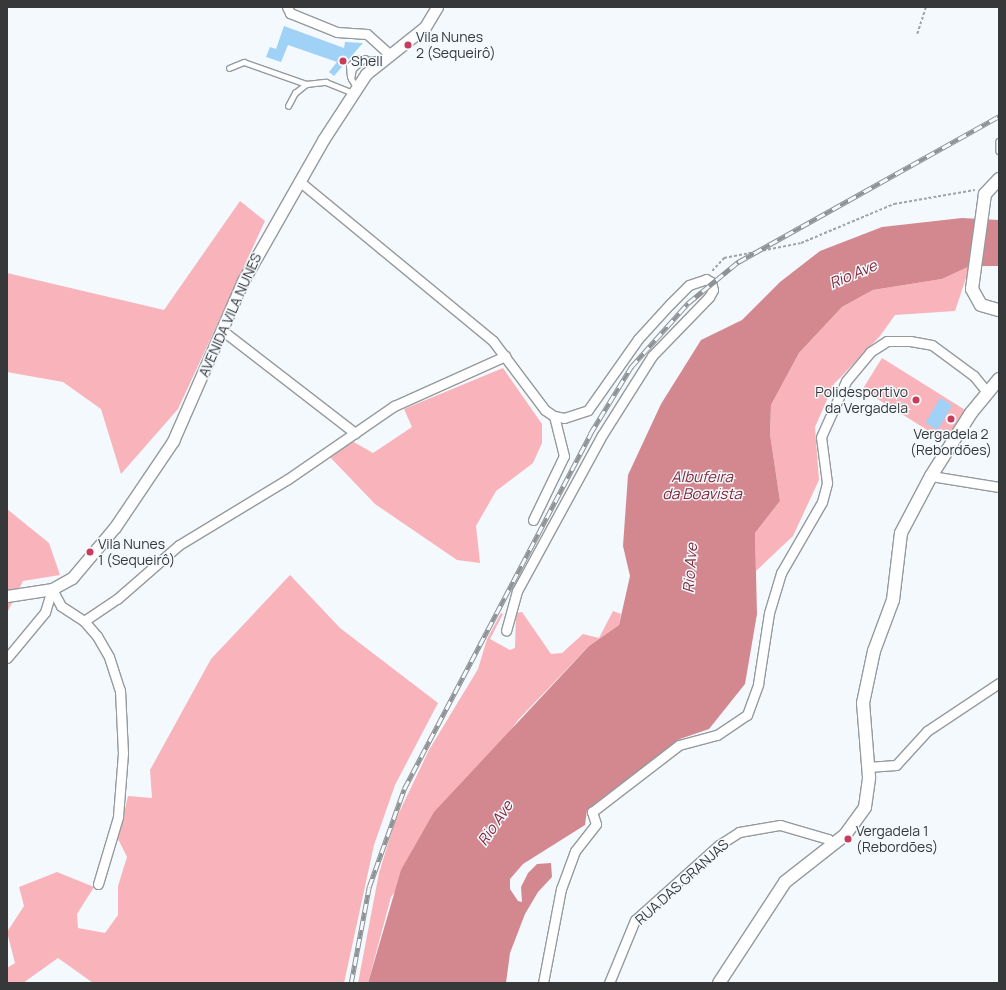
<!DOCTYPE html>
<html>
<head>
<meta charset="utf-8">
<style>
	body { margin:0 }
	#map { position:relative; width:1006px; height:990px; overflow:hidden; background:#f4f9fd; font-family:Manrope,sans-serif }
	div>[style] { position:absolute }
	.green>* { inset:0; background:#f8b4ba; transform-origin:0 0 }
	.water>* { inset:0; background:#d38890 }
	.building>* { inset:0; background:#a0d1f7; transform-origin:0 0 }
	.path>* { height:1.5px; margin-top:-0.75px; transform-origin:0; background:repeating-linear-gradient(90deg,#a1a4a7 0 3px,transparent 0 5px) }
	.roads { filter:drop-shadow(1px 0 #959a9d) drop-shadow(-1px 0 #959a9d) drop-shadow(0 1px #959a9d) drop-shadow(0 -1px #959a9d) }
	.service>* { height:4.5px; margin:-2.25px; padding:0 2.25px; transform-origin:2.25px; border-radius:2.25px; background:#fff }
	.minor>* { height:9px; margin:-4.5px; padding:0 4.5px; transform-origin:4.5px; border-radius:4.5px; background:#fff }
	.tertiary>* { height:11px; margin:-5.5px; padding:0 5.5px; transform-origin:5.5px; border-radius:5.5px; background:#fff }
	.secondary>* { height:12px; margin:-6px; padding:0 6px; transform-origin:6px; border-radius:6px; background:#fff }
	.rail>* { height:4.5px; margin-top:-2.25px; transform-origin:0; background:repeating-linear-gradient(90deg,#f4f9fd 0 9px,#8e9295 0 18px); box-sizing:border-box; border-block:1px solid #8e9295 }
	.dots>* { width:11px; height:11px; translate:-50% -50%; box-sizing:border-box; border:2px solid #f4f9fd; border-radius:50% }
	span { translate:-50% -50%; white-space:nowrap; text-align:center; line-height:1.15; -webkit-text-stroke:3px #f4f9fd; paint-order:stroke }
	.poi-label { font-size:14px; color:#36383a }
	.left { translate:0 -50%; text-align:left }
	.right { translate:-100% -50%; text-align:right }
	.street-label { font-size:14px; color:#36383a }
	.water-label { font-size:15px; color:#812739; font-style:italic }
	.frame { position:absolute; inset:0; border:8px solid #36383a; pointer-events:none }
</style>
</head>
<body>
<div id="map">
	<div class="green">
		<div style="clip-path:polygon(240px 201px,265px 221px,178px 409px,121px 474px,101px 409px,63px 382px,7px 372px,7px 273px,164px 310px)"></div>
		<div style="clip-path:polygon(970px 266px,955px 311px,895px 315px,880px 336px,834px 384px,815px 427px,819px 480px,793px 536px,756px 571px,755px 533px,780px 501px,770px 434px,771px 405px,799px 353px,842px 307px,873px 290px,942px 279px)"></div>
		<div style="left:882px;top:358px;width:101px;height:37px;rotate:32deg"></div>
		<div style="clip-path:polygon(503px 368px,542px 424px,542px 443px,533px 463px,496px 491px,476px 526px,480px 563px,457px 560px,375px 504px,329px 456px,352px 441px,373px 453px,412px 427px,404px 409px)"></div>
		<div style="clip-path:polygon(7px 509px,49px 543px,60px 575px,23px 581px,7px 613px)"></div>
		<div style="clip-path:polygon(290px 575px,340px 628px,438px 703px,395px 785px,374px 845px,344px 983px,93px 983px,58px 958px,23px 983px,7px 983px,7px 968px,15px 963px,7px 932px,24px 906px,19px 887px,57px 872px,94px 887px,77px 914px,78px 928px,105px 933px,118px 915px,118px 886px,127px 857px,118px 839px,128px 796px,152px 798px,150px 770px,211px 659px)"></div>
		<div style="clip-path:polygon(613px 611px,621px 614px,619px 625px,589px 646px,518px 720px,391px 897px,368px 983px,358px 983px,379px 873px,395px 821px,429px 750px,478px 669px,487px 639px,501px 613px,503px 614px,490px 639px,510px 650px,515px 648px,516px 613px,522px 612px,551px 654px,562px 653px,583px 634px,599px 638px)"></div>
	</div>
	<div class="water">
		<div style="clip-path:polygon(962px 218px,999px 220px,999px 266px,970px 266px,942px 279px,873px 290px,842px 307px,799px 353px,771px 405px,770px 434px,780px 501px,755px 533px,757px 614px,745px 684px,709px 729px,680px 739px,587px 810px,585px 825px,523px 864px,510px 879px,510px 889px,518px 901px,522px 902px,521px 887px,528px 873px,537px 864px,551px 863px,552px 877px,538px 892px,525px 914px,510px 953px,506px 983px,368px 983px,401px 870px,434px 812px,589px 646px,619px 625px,630px 576px,623px 546px,628px 475px,661px 404px,701px 340px,742px 320px,780px 282px,820px 251px,882px 227px)"></div>
	</div>
	<div class="building">
		<div style="clip-path:polygon(284px 26px,344px 48px,345px 42px,363px 43px,334px 76px,329px 72px,337px 62px,288px 45px,281px 62px,266px 57px,270px 47px,276px 49px)"></div>
		<div style="left:940px;top:398px;width:14px;height:29px;rotate:30deg"></div>
	</div>
	<div class="path">
		<div style="left:917px;top:34px;width:28px;rotate:-72deg"></div>
		<div style="left:712px;top:271px;width:18px;rotate:-47deg"></div>
		<div style="left:724px;top:258px;width:78px;rotate:-11deg"></div>
		<div style="left:801px;top:243px;width:101px;rotate:-22.8deg"></div>
		<div style="left:894px;top:204px;width:82px;rotate:-9.8deg"></div>
	</div>
	<div class="roads">
		<div class="service">
			<div style="left:229px;top:68px;width:16px;rotate:-22deg"></div>
			<div style="left:244px;top:62px;width:66px;rotate:19.5deg"></div>
			<div style="left:306px;top:84px;width:20px;rotate:-6deg"></div>
			<div style="left:326px;top:82px;width:29px;rotate:22deg"></div>
			<div style="left:350px;top:77px;width:11px;rotate:-95deg"></div>
			<div style="left:349px;top:66px;width:10px;rotate:-45deg"></div>
			<div style="left:356px;top:59px;width:9px;rotate:-6deg"></div>
			<div style="left:356px;top:87px;width:9px;rotate:-122deg"></div>
			<div style="left:351px;top:79px;width:10px;rotate:-79deg"></div>
			<div style="left:353px;top:69px;width:13px;rotate:-42deg"></div>
			<div style="left:363px;top:60px;width:19px;rotate:-3deg"></div>
			<div style="left:288px;top:106px;width:15px;rotate:-62deg"></div>
			<div style="left:295px;top:93px;width:14px;rotate:-39deg"></div>
			<div style="left:999px;top:141px;width:10px;rotate:90deg"></div>
		</div>
		<div class="minor">
			<div style="left:287px;top:7px;width:7px;rotate:63deg"></div>
			<div style="left:290px;top:13px;width:51px;rotate:22deg"></div>
			<div style="left:337px;top:32px;width:30px;rotate:4deg"></div>
			<div style="left:367px;top:34px;width:30px;rotate:42deg"></div>
			<div style="left:299px;top:181px;width:251px;rotate:39.5deg"></div>
			<div style="left:493px;top:341px;width:86px;rotate:53deg"></div>
			<div style="left:545px;top:410px;width:11px;rotate:34deg"></div>
			<div style="left:554px;top:416px;width:10px;rotate:11deg"></div>
			<div style="left:564px;top:418px;width:25px;rotate:-18deg"></div>
			<div style="left:588px;top:410px;width:87px;rotate:-54.8deg"></div>
			<div style="left:638px;top:339px;width:47px;rotate:-47.6deg"></div>
			<div style="left:670px;top:304px;width:27px;rotate:-45deg"></div>
			<div style="left:689px;top:285px;width:18px;rotate:-19deg"></div>
			<div style="left:706px;top:279px;width:6px;rotate:31deg"></div>
			<div style="left:711px;top:282px;width:8px;rotate:76deg"></div>
			<div style="left:713px;top:290px;width:8px;rotate:120deg"></div>
			<div style="left:709px;top:297px;width:82px;rotate:134deg"></div>
			<div style="left:652px;top:356px;width:93px;rotate:122.3deg"></div>
			<div style="left:602px;top:435px;width:178px;rotate:118.6deg"></div>
			<div style="left:517px;top:591px;width:41px;rotate:105.4deg"></div>
			<div style="left:223px;top:331px;width:167px;rotate:37.7deg"></div>
			<div style="left:931px;top:476px;width:69px;rotate:9.2deg"></div>
			<div style="left:533px;top:520px;width:71px;rotate:-64.2deg"></div>
			<div style="left:564px;top:456px;width:41px;rotate:-104deg"></div>
			<div style="left:52px;top:589px;width:19px;rotate:62deg"></div>
			<div style="left:61px;top:606px;width:27px;rotate:33deg"></div>
			<div style="left:84px;top:621px;width:20px;rotate:49deg"></div>
			<div style="left:97px;top:636px;width:24px;rotate:60deg"></div>
			<div style="left:109px;top:657px;width:35px;rotate:72deg"></div>
			<div style="left:120px;top:690px;width:63px;rotate:87.3deg"></div>
			<div style="left:123px;top:753px;width:64px;rotate:94.5deg"></div>
			<div style="left:118px;top:817px;width:70px;rotate:106.6deg"></div>
			<div style="left:84px;top:621px;width:40px;rotate:-34deg"></div>
			<div style="left:117px;top:599px;width:82px;rotate:-41.1deg"></div>
			<div style="left:179px;top:545px;width:127px;rotate:-31.2deg"></div>
			<div style="left:288px;top:479px;width:129px;rotate:-34.6deg"></div>
			<div style="left:394px;top:406px;width:122px;rotate:-24.2deg"></div>
			<div style="left:7px;top:658px;width:60px;rotate:-50.4deg"></div>
			<div style="left:45px;top:612px;width:24px;rotate:-73deg"></div>
			<div style="left:868px;top:767px;width:28px;rotate:-4deg"></div>
			<div style="left:896px;top:765px;width:46px;rotate:-47.6deg"></div>
			<div style="left:927px;top:731px;width:87px;rotate:-33.7deg"></div>
			<div style="left:543px;top:983px;width:96px;rotate:-79.2deg"></div>
			<div style="left:561px;top:889px;width:40px;rotate:-69.8deg"></div>
			<div style="left:575px;top:851px;width:34px;rotate:-52deg"></div>
			<div style="left:596px;top:824px;width:13px;rotate:-108deg"></div>
			<div style="left:592px;top:812px;width:110px;rotate:-37.6deg"></div>
			<div style="left:679px;top:745px;width:39px;rotate:-15deg"></div>
			<div style="left:717px;top:735px;width:36px;rotate:-34deg"></div>
			<div style="left:747px;top:715px;width:33px;rotate:-70deg"></div>
			<div style="left:758px;top:684px;width:72px;rotate:-81.2deg"></div>
			<div style="left:769px;top:613px;width:42px;rotate:-73.3deg"></div>
			<div style="left:781px;top:573px;width:82px;rotate:-60deg"></div>
			<div style="left:822px;top:502px;width:20px;rotate:-75deg"></div>
			<div style="left:827px;top:483px;width:46px;rotate:-97.4deg"></div>
			<div style="left:821px;top:437px;width:61px;rotate:-65.9deg"></div>
			<div style="left:846px;top:381px;width:38px;rotate:-50deg"></div>
			<div style="left:870px;top:352px;width:20px;rotate:-33deg"></div>
			<div style="left:887px;top:341px;width:23px"></div>
			<div style="left:910px;top:341px;width:22px;rotate:10deg"></div>
			<div style="left:932px;top:345px;width:52px;rotate:36.4deg"></div>
			<div style="left:974px;top:376px;width:21px;rotate:51deg"></div>
			<div style="left:609px;top:983px;width:68px;rotate:-67.6deg"></div>
			<div style="left:635px;top:920px;width:113px;rotate:-41.8deg"></div>
			<div style="left:719px;top:845px;width:24px;rotate:-33deg"></div>
			<div style="left:739px;top:832px;width:42px;rotate:-9.7deg"></div>
			<div style="left:780px;top:825px;width:50px;rotate:16.3deg"></div>
			<div style="left:828px;top:839px;width:8px;rotate:40deg"></div>
		</div>
		<div class="tertiary">
			<div style="left:7px;top:596px;width:46px;rotate:-8.8deg"></div>
			<div style="left:52px;top:589px;width:23px;rotate:-29deg"></div>
			<div style="left:72px;top:578px;width:67px;rotate:-49.9deg"></div>
			<div style="left:115px;top:527px;width:104px;rotate:-56deg"></div>
			<div style="left:173px;top:441px;width:175px;rotate:-66.4deg"></div>
			<div style="left:243px;top:281px;width:162px;rotate:-60.4deg"></div>
			<div style="left:323px;top:140px;width:79px;rotate:-56.9deg"></div>
			<div style="left:366px;top:74px;width:75px;rotate:-38.5deg"></div>
			<div style="left:425px;top:27px;width:23px;rotate:-59deg"></div>
		</div>
		<div class="secondary">
			<div style="left:999px;top:179px;width:21px;rotate:133deg"></div>
			<div style="left:985px;top:194px;width:96px;rotate:97.8deg"></div>
			<div style="left:972px;top:289px;width:18px;rotate:61deg"></div>
			<div style="left:981px;top:305px;width:19px;rotate:16deg"></div>
			<div style="left:719px;top:983px;width:121px;rotate:-56.8deg"></div>
			<div style="left:785px;top:882px;width:76px;rotate:-38.1deg"></div>
			<div style="left:845px;top:835px;width:34px;rotate:-54deg"></div>
			<div style="left:865px;top:807px;width:30px;rotate:-82deg"></div>
			<div style="left:869px;top:777px;width:74px;rotate:-94.6deg"></div>
			<div style="left:863px;top:703px;width:53px;rotate:-78.1deg"></div>
			<div style="left:874px;top:651px;width:54px;rotate:-69.6deg"></div>
			<div style="left:893px;top:600px;width:67px;rotate:-83.2deg"></div>
			<div style="left:901px;top:533px;width:64px;rotate:-62.2deg"></div>
			<div style="left:931px;top:476px;width:75px;rotate:-57.6deg"></div>
			<div style="left:971px;top:413px;width:44px;rotate:-50.5deg"></div>
		</div>
	</div>
	<div class="rail">
		<div style="left:351px;top:983px;width:98px;rotate:-79.4deg"></div>
		<div style="left:369px;top:887px;width:104px;rotate:-70.3deg"></div>
		<div style="left:404px;top:789px;width:401px;rotate:-62.3deg"></div>
		<div style="left:590px;top:434px;width:79px;rotate:-58.5deg"></div>
		<div style="left:631px;top:367px;width:86px;rotate:-48.3deg"></div>
		<div style="left:688px;top:303px;width:65px;rotate:-39.4deg"></div>
		<div style="left:738px;top:262px;width:299px;rotate:-29.2deg"></div>
	</div>
	<div class="dots">
		<div style="left:408px;top:45px;background:#ca3a59"></div>
		<div style="left:343px;top:61px;background:#ca3a59"></div>
		<div style="left:916px;top:400px;background:#ca3a59"></div>
		<div style="left:951px;top:419px;background:#ca3a59"></div>
		<div style="left:90px;top:552px;background:#ca3a59"></div>
		<div style="left:848px;top:839px;background:#ca3a59"></div>
	</div>
	<div class="poi-label">
		<span class="left" style="left:416px;top:45px">Vila Nunes<br>2 (Sequeirô)</span>
		<span class="left" style="left:351px;top:61px">Shell</span>
		<span class="right" style="left:908px;top:400px">Polidesportivo<br>da Vergadela</span>
		<span style="left:951px;top:442px">Vergadela 2<br>(Rebordões)</span>
		<span class="left" style="left:98px;top:552px">Vila Nunes<br>1 (Sequeirô)</span>
		<span class="left" style="left:856px;top:839px">Vergadela 1<br>(Rebordões)</span>
	</div>
	<div class="street-label">
		<span style="left:230px;top:315px;rotate:-66deg">AVENIDA VILA NUNES</span>
		<span style="left:682px;top:882px;rotate:-42deg">RUA DAS GRANJAS</span>
	</div>
	<div class="water-label">
		<span style="left:853px;top:274px;rotate:-23deg">Rio Ave</span>
		<span style="left:702px;top:485px">Albufeira<br>da Boavista</span>
		<span style="left:690px;top:568px;rotate:-86deg">Rio Ave</span>
		<span style="left:495px;top:823px;rotate:-56deg">Rio Ave</span>
	</div>
	<div class="frame"></div>
</div>
</body>
</html>
